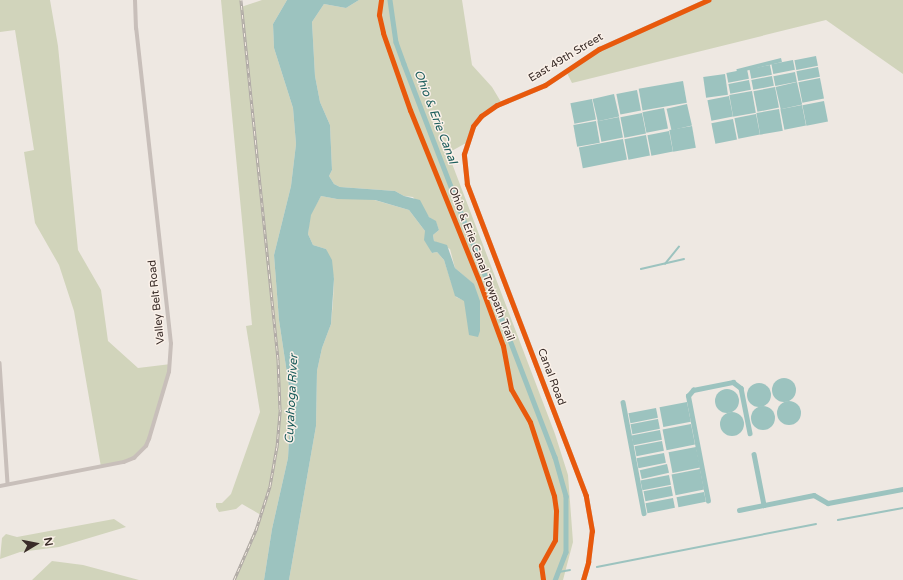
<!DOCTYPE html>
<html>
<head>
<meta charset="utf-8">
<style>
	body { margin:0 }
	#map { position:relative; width:903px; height:580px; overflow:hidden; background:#eee8e2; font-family:"Varela Round",sans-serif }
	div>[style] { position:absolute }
	.green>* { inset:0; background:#d1d4bb }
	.water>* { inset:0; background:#9cc3bf; transform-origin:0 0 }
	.round { border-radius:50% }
	.stream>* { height:1.5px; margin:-0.75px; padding:0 0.75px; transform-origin:0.75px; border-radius:0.75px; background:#9cc3bf }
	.canal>* { height:4.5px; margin:-2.25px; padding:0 2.25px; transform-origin:2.25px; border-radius:2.25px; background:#9cc3bf }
	.minor>* { height:3.5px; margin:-1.75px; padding:0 1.75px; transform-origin:1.75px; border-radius:1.75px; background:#c8bfba }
	.tertiary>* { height:4.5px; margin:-2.25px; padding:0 2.25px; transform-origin:2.25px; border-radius:2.25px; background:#c8bfba }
	.rail>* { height:3px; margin-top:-1.5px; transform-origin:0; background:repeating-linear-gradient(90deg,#fbf1e9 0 4.5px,#afa8a5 0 9px); box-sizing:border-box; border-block:1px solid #afa8a5 }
	.cycleway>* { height:5px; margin:-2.5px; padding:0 2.5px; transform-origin:2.5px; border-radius:2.5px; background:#e8590c }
	span { translate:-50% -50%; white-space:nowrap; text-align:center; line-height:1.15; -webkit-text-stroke:3px #fbf1e9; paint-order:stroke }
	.street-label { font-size:11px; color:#392c28 }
	.water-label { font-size:12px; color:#1b5d5c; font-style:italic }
	.north { position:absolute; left:16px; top:524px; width:40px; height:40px; -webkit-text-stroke:3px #fbf1e9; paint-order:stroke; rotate:80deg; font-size:11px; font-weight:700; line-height:16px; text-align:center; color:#392c28 }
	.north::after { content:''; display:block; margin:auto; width:14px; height:18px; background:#392c28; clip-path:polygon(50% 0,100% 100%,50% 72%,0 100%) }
</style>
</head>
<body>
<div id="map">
	<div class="green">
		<div style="clip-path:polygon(0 0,50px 0,58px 46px,78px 250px,101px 290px,108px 341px,138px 368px,171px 364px,146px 446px,134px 458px,101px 467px,74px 311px,59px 265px,35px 223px,24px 152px,34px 150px,15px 30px,0 32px)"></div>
		<div style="clip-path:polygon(221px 0,241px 0,241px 7px,262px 0,287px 0,273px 24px,274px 48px,293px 108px,296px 144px,291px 186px,274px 255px,279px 320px,291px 400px,288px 458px,272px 529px,264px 580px,233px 580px,261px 515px,242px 504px,236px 509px,225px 511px,219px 512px,216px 507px,216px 503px,222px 503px,231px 494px,260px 412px,246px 326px,252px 325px)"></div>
		<div style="clip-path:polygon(359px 0,462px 0,472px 65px,492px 87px,501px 102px,481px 116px,466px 143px,448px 153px,555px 434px,568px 475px,573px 542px,563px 580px,289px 580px,316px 426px,317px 371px,322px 348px,331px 324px,333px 301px,334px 279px,326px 249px,313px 245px,308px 234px,310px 215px,321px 196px,337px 199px,371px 199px,409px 210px,425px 231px,432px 253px,437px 252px,444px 260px,456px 297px,463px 300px,476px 294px,471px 282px,455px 268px,450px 249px,434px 241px,433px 235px,439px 230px,436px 222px,429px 217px,413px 197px,404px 196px,395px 191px,340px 187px,334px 184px,329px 176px,332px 170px,330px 125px,320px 102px,315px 76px,312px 22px,324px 4px,346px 8px)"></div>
		<div style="clip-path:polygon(708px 0,903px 0,903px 74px,826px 20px,572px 83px,566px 71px,599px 49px)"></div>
		<div style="clip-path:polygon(114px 519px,126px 527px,59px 547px,20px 552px,0 559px,2px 538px,6px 534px,17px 537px)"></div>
		<div style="clip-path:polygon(52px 561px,83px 565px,139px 580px,0 580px,32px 580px)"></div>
	</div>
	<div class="water">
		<div style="clip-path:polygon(287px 0,359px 0,346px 8px,324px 4px,312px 22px,315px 76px,320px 102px,330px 125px,332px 170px,329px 176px,334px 184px,340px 187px,395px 191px,404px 196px,420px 200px,429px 217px,436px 221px,439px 230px,433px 235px,434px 241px,447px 245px,455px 268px,474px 284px,480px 301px,480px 331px,478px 337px,469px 335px,464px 301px,455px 296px,444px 260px,437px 252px,432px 253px,424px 240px,425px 231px,409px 210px,375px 200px,337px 199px,321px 196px,311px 215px,308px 234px,313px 245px,326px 249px,332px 260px,334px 279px,331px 324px,322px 348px,317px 371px,316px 426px,289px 580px,264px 580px,272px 529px,288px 458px,291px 400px,279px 320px,274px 255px,291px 186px,296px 144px,293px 108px,274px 48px,273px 24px)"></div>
		<div style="left:816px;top:56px;width:10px;height:22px;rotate:79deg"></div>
		<div style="left:781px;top:58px;width:4px;height:46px;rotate:76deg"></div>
		<div style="left:793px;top:60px;width:10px;height:22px;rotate:79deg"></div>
		<div style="left:770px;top:65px;width:10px;height:21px;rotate:79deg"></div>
		<div style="left:818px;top:67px;width:10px;height:22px;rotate:79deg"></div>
		<div style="left:747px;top:69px;width:10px;height:21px;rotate:79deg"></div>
		<div style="left:795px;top:72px;width:10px;height:22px;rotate:79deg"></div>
		<div style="left:725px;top:74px;width:21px;height:22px;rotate:82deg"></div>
		<div style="left:772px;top:76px;width:10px;height:21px;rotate:79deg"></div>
		<div style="left:820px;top:78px;width:21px;height:22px;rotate:79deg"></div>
		<div style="left:749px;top:80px;width:10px;height:21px;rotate:79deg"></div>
		<div style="left:683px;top:81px;width:22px;height:45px;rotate:80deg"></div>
		<div style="left:797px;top:82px;width:23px;height:22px;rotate:77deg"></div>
		<div style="left:775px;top:87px;width:21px;height:22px;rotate:79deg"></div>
		<div style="left:637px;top:90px;width:21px;height:21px;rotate:79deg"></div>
		<div style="left:752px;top:91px;width:22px;height:23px;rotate:80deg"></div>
		<div style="left:614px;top:94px;width:23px;height:22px;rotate:77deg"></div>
		<div style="left:729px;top:96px;width:21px;height:22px;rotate:79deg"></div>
		<div style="left:592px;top:99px;width:21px;height:22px;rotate:79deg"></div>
		<div style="left:824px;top:101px;width:21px;height:22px;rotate:79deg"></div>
		<div style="left:687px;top:104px;width:22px;height:21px;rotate:77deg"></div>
		<div style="left:802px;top:105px;width:21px;height:22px;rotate:79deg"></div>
		<div style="left:664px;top:108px;width:21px;height:22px;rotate:79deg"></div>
		<div style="left:779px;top:109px;width:22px;height:23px;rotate:80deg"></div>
		<div style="left:642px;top:113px;width:21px;height:22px;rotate:79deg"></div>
		<div style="left:756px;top:114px;width:21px;height:22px;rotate:79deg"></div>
		<div style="left:619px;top:117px;width:21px;height:22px;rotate:79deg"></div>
		<div style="left:733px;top:119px;width:21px;height:22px;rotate:79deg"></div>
		<div style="left:596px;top:121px;width:22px;height:23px;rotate:80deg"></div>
		<div style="left:692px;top:126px;width:22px;height:23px;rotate:80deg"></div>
		<div style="left:669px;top:131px;width:21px;height:22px;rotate:79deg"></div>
		<div style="left:646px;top:135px;width:21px;height:22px;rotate:79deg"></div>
		<div style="left:623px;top:139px;width:21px;height:45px;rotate:79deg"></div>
		<div class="round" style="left:772px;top:378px;width:24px;height:24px"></div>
		<div class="round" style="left:747px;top:383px;width:24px;height:24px"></div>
		<div class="round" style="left:715px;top:389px;width:24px;height:24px"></div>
		<div class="round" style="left:777px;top:401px;width:24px;height:24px"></div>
		<div style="left:687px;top:402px;width:20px;height:28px;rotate:79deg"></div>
		<div class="round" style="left:751px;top:406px;width:24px;height:24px"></div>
		<div style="left:656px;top:408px;width:10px;height:28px;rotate:79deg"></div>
		<div class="round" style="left:720px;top:412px;width:24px;height:24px"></div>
		<div style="left:658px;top:419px;width:10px;height:28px;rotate:79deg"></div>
		<div style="left:691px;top:424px;width:21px;height:29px;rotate:79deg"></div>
		<div style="left:660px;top:430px;width:10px;height:29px;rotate:79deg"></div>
		<div style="left:662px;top:441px;width:10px;height:28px;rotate:79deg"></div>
		<div style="left:696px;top:447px;width:21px;height:28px;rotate:79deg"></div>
		<div style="left:664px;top:453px;width:10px;height:28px;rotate:79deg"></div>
		<div style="left:667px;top:464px;width:9px;height:28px;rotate:77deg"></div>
		<div style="left:700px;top:469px;width:21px;height:29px;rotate:79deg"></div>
		<div style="left:669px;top:475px;width:10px;height:29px;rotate:79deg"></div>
		<div style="left:671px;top:486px;width:10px;height:28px;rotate:79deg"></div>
		<div style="left:704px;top:492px;width:10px;height:28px;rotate:79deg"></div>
		<div style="left:673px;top:498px;width:10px;height:28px;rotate:79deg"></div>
	</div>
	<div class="stream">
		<div style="left:665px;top:264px;width:22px;rotate:-51deg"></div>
		<div style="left:641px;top:269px;width:44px;rotate:-13.1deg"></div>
		<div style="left:838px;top:520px;width:66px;rotate:-10.5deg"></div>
		<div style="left:597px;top:567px;width:223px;rotate:-11.1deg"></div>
		<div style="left:559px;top:572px;width:11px;rotate:-10deg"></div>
	</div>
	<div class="canal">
		<div style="left:390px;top:0;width:42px;rotate:81.9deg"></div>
		<div style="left:396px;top:42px;width:23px;rotate:70deg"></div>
		<div style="left:404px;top:64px;width:421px;rotate:69deg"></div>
		<div style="left:555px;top:457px;width:41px;rotate:74.2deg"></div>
		<div style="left:566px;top:496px;width:56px;rotate:90deg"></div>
		<div style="left:566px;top:552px;width:30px;rotate:111deg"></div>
		<div style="left:623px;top:402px;width:113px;rotate:79.3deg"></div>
		<div style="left:754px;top:454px;width:52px;rotate:78.9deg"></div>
		<div style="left:708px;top:501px;width:107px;rotate:-100.8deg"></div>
		<div style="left:688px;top:396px;width:8px;rotate:-50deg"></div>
		<div style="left:693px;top:390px;width:41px;rotate:-11.3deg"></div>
		<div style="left:733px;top:382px;width:10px;rotate:37deg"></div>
		<div style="left:741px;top:388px;width:46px;rotate:78.7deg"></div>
		<div style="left:739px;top:510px;width:76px;rotate:-11.3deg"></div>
		<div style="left:814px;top:495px;width:16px;rotate:30deg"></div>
		<div style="left:828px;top:503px;width:76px;rotate:-10.6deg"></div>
	</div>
	<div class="minor">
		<div style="left:0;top:363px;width:121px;rotate:86.2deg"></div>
		<div style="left:0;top:486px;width:126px;rotate:-11deg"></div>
		<div style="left:124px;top:462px;width:11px;rotate:-22deg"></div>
		<div style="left:134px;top:458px;width:17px;rotate:-45deg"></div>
		<div style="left:146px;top:446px;width:8px;rotate:-67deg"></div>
		<div style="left:149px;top:439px;width:70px;rotate:-73.4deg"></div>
		<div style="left:169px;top:372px;width:28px;rotate:-86deg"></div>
		<div style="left:171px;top:344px;width:317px;rotate:-96.3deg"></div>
		<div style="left:136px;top:29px;width:29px;rotate:-92deg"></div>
	</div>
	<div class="tertiary">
		<div style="left:583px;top:580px;width:19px;rotate:-74deg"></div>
		<div style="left:588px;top:562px;width:31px;rotate:-83deg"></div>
		<div style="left:592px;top:531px;width:36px;rotate:-100deg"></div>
		<div style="left:586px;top:496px;width:334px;rotate:-110.9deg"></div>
		<div style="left:467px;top:184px;width:30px;rotate:-96deg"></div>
		<div style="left:464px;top:154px;width:29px;rotate:-72deg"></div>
		<div style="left:473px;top:126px;width:13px;rotate:-51deg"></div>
		<div style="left:481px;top:116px;width:19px;rotate:-35deg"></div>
		<div style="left:497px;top:105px;width:52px;rotate:-22.6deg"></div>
		<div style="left:545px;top:85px;width:65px;rotate:-33.7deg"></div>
		<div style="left:599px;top:49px;width:120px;rotate:-24.2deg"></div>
	</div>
	<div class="rail">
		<div style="left:234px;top:580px;width:55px;rotate:-66.3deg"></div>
		<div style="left:256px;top:530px;width:46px;rotate:-72.3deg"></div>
		<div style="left:270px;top:486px;width:40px;rotate:-80deg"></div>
		<div style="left:277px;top:447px;width:38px;rotate:-85deg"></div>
		<div style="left:280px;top:409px;width:50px;rotate:-92.3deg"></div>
		<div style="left:278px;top:359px;width:361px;rotate:-95.9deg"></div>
	</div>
	<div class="cycleway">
		<div style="left:381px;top:0;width:15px;rotate:98deg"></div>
		<div style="left:379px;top:15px;width:18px;rotate:77deg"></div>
		<div style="left:383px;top:33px;width:82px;rotate:70.7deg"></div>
		<div style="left:410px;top:110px;width:181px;rotate:68deg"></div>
		<div style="left:478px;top:278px;width:72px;rotate:69.8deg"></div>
		<div style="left:503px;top:346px;width:44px;rotate:79.5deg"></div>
		<div style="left:511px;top:389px;width:38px;rotate:60deg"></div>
		<div style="left:530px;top:422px;width:78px;rotate:72deg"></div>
		<div style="left:554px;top:496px;width:15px;rotate:82deg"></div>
		<div style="left:556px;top:511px;width:29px;rotate:92deg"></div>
		<div style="left:555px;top:540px;width:29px;rotate:119deg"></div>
		<div style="left:541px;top:565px;width:15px;rotate:82deg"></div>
		<div style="left:583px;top:580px;width:19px;rotate:-74deg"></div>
		<div style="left:588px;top:562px;width:31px;rotate:-83deg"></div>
		<div style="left:592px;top:531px;width:36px;rotate:-100deg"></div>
		<div style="left:586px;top:496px;width:334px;rotate:-110.9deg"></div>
		<div style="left:467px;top:184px;width:30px;rotate:-96deg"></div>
		<div style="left:464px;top:154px;width:29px;rotate:-72deg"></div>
		<div style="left:473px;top:126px;width:13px;rotate:-51deg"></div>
		<div style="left:481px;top:116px;width:19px;rotate:-35deg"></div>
		<div style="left:497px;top:105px;width:52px;rotate:-22.6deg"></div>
		<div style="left:545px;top:85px;width:65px;rotate:-33.7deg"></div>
		<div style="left:599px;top:49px;width:120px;rotate:-24.2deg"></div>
	</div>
	<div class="street-label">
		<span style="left:566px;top:58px;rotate:-31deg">East 49th Street</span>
		<span style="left:481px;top:264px;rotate:69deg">Ohio &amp; Erie Canal Towpath Trail</span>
		<span style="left:157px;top:302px;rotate:-96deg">Valley Belt Road</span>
		<span style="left:551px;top:377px;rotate:69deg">Canal Road</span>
	</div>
	<div class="water-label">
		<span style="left:435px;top:117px;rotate:69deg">Ohio &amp; Erie Canal</span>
		<span style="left:292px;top:399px;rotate:-87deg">Cuyahoga River</span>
	</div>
	<div class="north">N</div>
</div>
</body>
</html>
